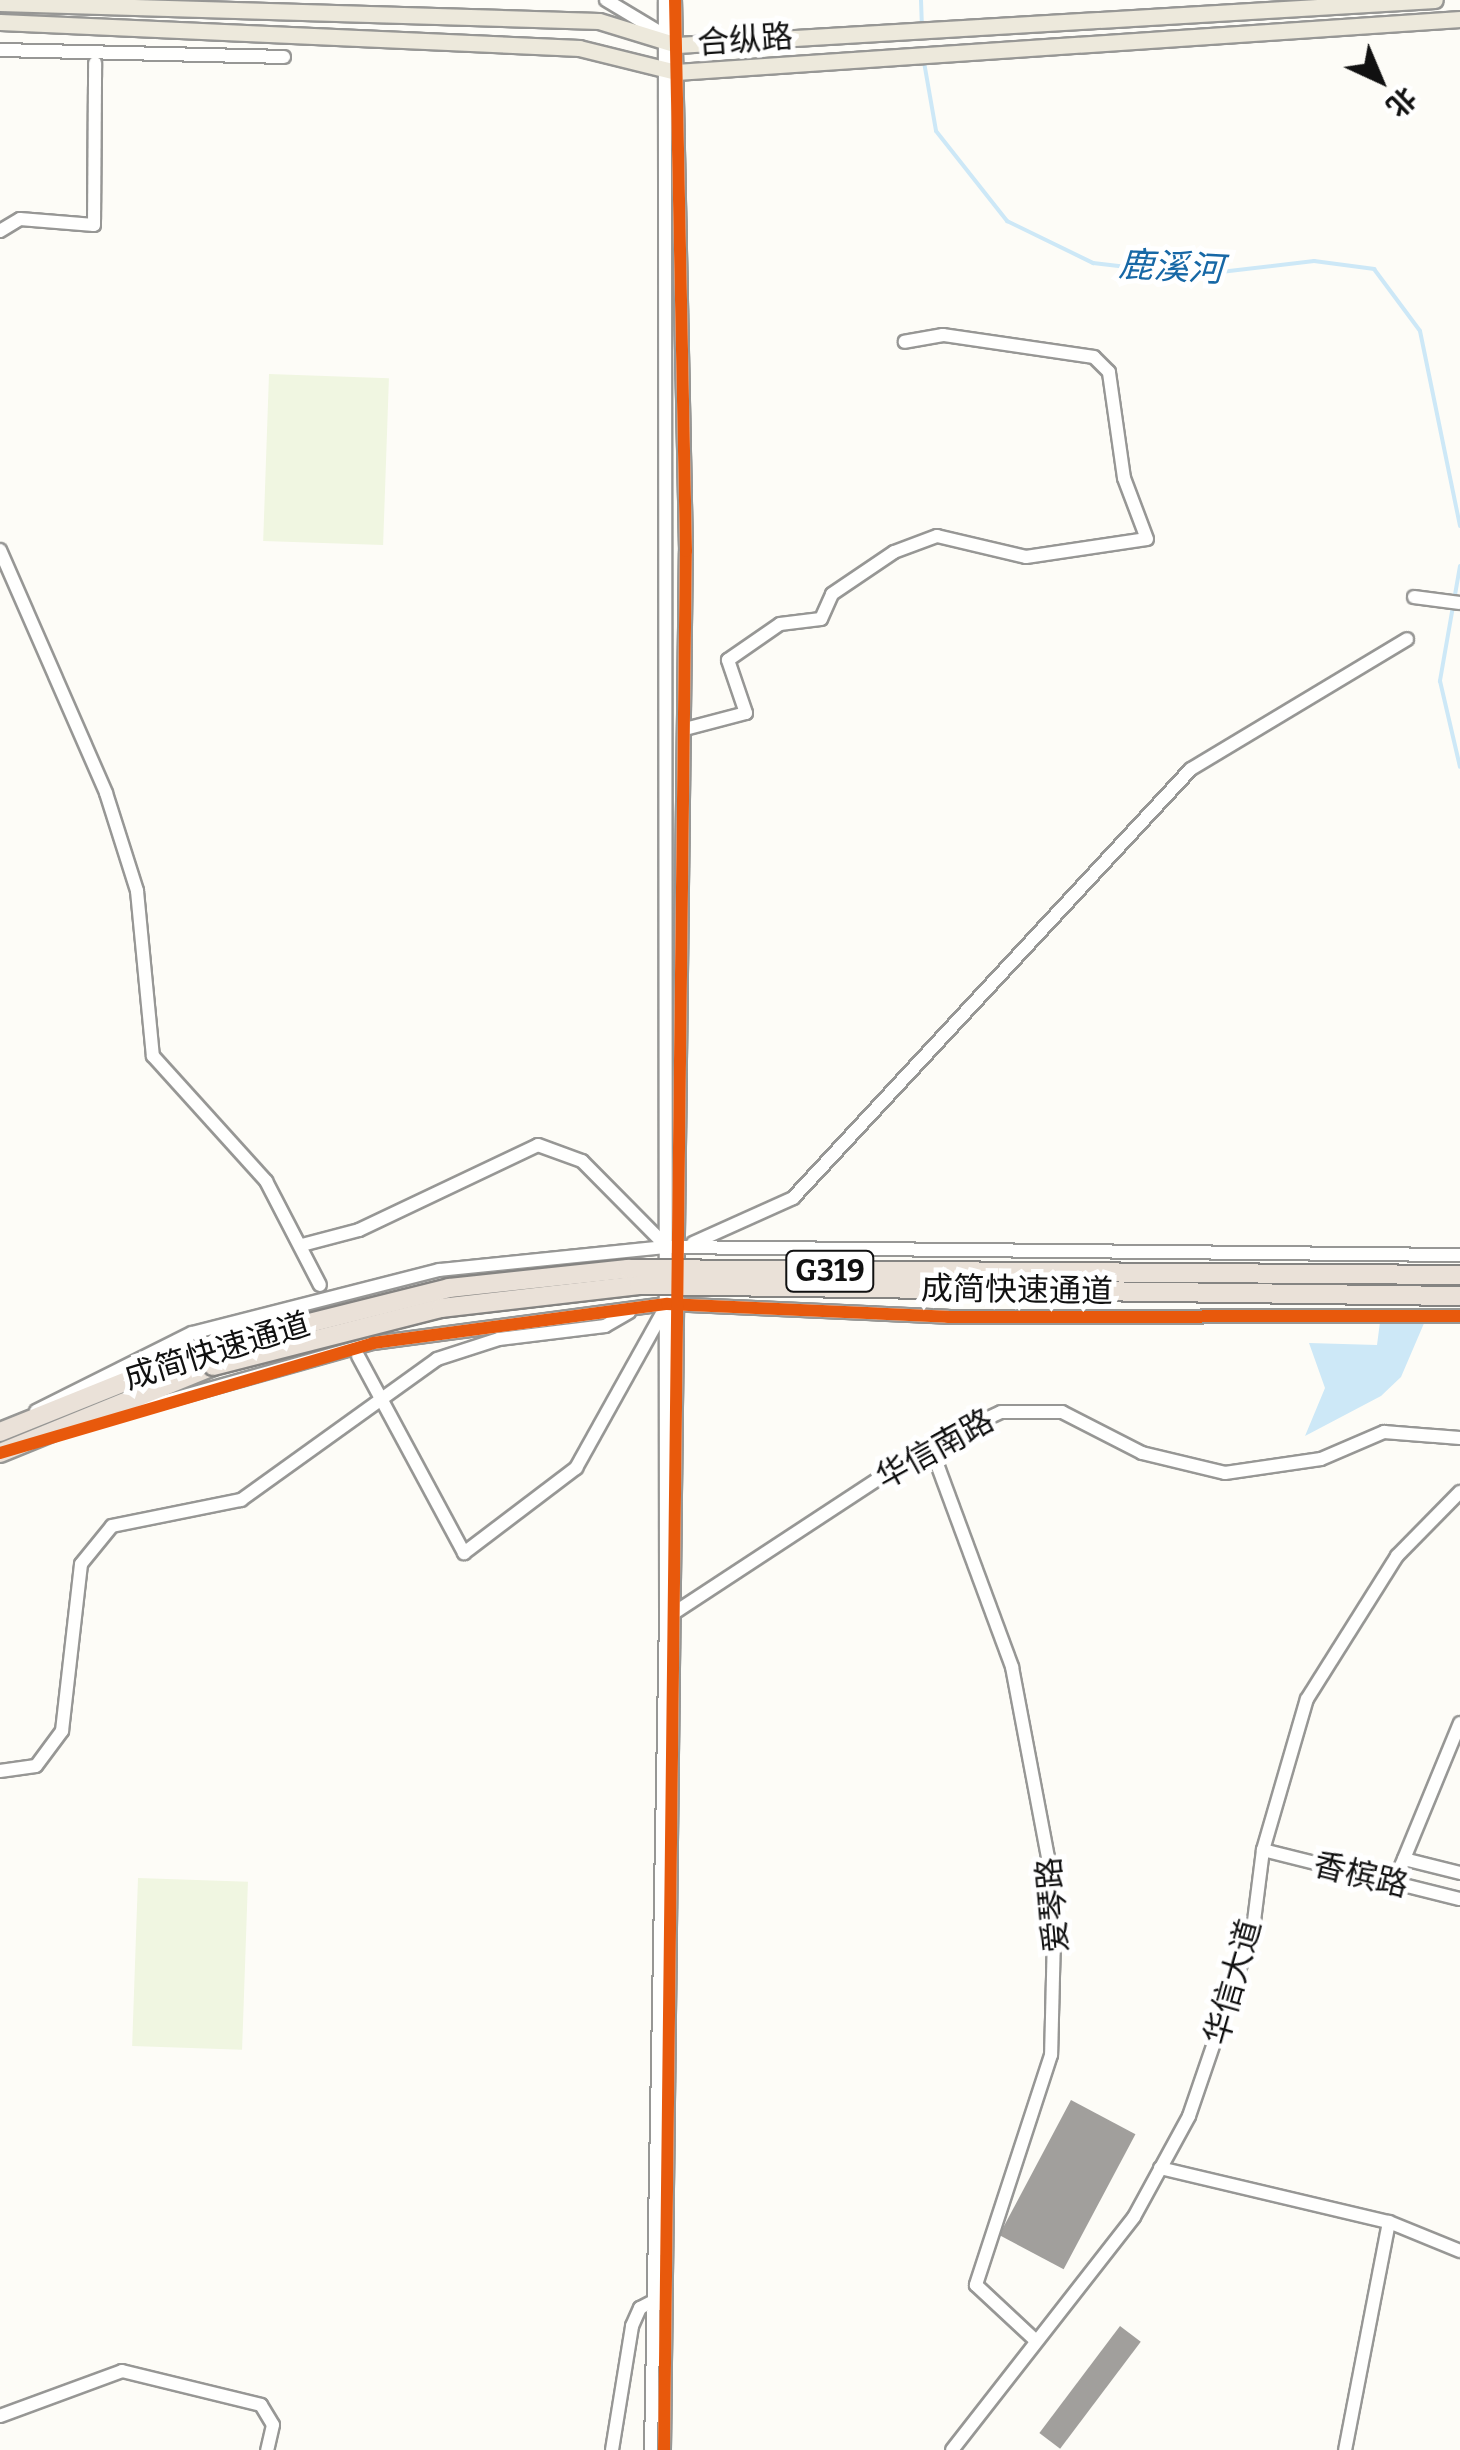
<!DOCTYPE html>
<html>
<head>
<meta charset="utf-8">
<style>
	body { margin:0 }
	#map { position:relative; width:1460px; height:2450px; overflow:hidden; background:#fdfcf7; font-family:Bitter,"Noto Sans SC",serif }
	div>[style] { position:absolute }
	.pitch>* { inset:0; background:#f0f6e1; transform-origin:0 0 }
	.water>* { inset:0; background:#cde8f7 }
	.stream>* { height:4px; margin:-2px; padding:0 2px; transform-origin:2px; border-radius:2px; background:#cde8f7 }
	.building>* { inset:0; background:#a19f9c; transform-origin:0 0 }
	.roads { filter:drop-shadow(2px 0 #979795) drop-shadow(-2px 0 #979795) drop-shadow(0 2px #979795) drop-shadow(0 -2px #979795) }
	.minor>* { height:12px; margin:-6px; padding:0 6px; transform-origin:6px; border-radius:6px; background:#fffffe }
	.major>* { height:15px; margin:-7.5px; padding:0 7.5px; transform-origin:7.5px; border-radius:7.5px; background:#ede9dc }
	.highway>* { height:18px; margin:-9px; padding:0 9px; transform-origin:9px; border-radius:9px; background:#eae1d8 }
	.bridges { filter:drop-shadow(2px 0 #858482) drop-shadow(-2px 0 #858482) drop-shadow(0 2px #858482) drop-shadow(0 -2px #858482) }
	.highway-bridge>* { height:18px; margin:-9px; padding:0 9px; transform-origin:9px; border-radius:9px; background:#eae1d8 }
	.cycleway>* { height:12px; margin:-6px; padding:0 6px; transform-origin:6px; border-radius:6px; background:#e8590c }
	span { translate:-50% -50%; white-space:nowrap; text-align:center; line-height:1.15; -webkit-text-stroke:10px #fff; paint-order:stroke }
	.shield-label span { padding:2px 8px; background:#fff; border:2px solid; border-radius:8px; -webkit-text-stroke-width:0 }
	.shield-label { font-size:30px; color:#111; font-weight:700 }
	.street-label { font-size:32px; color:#111 }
	.water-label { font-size:35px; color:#1768a6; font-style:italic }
	.north { position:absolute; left:1330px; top:30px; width:100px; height:100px; -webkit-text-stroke:8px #fff; paint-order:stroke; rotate:136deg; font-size:28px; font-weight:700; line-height:40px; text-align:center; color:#111 }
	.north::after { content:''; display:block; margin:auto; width:35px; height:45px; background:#111; clip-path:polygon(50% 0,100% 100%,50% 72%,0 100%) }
</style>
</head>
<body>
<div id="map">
	<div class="pitch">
		<div style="left:269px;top:374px;width:120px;height:167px;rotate:2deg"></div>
		<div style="left:138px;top:1878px;width:110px;height:168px;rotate:2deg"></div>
	</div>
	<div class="water">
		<div style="clip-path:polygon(1425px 1321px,1401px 1377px,1381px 1396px,1305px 1436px,1325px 1388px,1309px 1343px,1377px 1345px,1380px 1322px)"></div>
	</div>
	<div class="stream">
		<div style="left:921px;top:0;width:27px;rotate:88deg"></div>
		<div style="left:924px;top:62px;width:70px;rotate:80.1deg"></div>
		<div style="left:936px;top:131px;width:115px;rotate:51.7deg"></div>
		<div style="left:1007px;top:221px;width:96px;rotate:26deg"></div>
		<div style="left:1093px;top:263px;width:103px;rotate:6.7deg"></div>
		<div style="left:1195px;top:275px;width:120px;rotate:-6.7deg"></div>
		<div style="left:1314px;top:261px;width:61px;rotate:7.6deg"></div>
		<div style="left:1374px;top:269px;width:77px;rotate:53.4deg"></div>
		<div style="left:1420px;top:331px;width:199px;rotate:78.4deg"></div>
		<div style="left:1460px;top:566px;width:117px;rotate:99.9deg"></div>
		<div style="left:1440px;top:681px;width:88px;rotate:76.9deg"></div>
	</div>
	<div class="building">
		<div style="left:1071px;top:2100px;width:73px;height:153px;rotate:28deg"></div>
		<div style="left:1120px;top:2326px;width:26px;height:134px;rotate:37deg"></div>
	</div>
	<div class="roads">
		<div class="minor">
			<div style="left:606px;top:0;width:70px;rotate:31deg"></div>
			<div style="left:0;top:50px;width:284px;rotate:1.4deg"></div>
			<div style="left:0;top:231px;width:23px;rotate:-31deg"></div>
			<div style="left:20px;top:219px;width:74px;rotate:4.6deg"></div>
			<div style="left:94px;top:225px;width:162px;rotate:-89.6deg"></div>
			<div style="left:0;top:550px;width:265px;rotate:66.4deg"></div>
			<div style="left:106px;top:793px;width:103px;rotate:72.4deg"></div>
			<div style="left:137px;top:891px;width:166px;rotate:84.5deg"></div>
			<div style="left:153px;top:1056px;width:169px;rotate:47.9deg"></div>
			<div style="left:266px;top:1181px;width:117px;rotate:62.6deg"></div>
			<div style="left:1414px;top:597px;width:46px;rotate:7.4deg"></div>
			<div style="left:685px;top:729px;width:63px;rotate:-14.7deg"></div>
			<div style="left:746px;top:713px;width:56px;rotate:-108.8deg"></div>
			<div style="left:728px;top:660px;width:63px;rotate:-34.7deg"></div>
			<div style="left:780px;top:624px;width:41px;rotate:-7deg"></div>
			<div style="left:821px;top:619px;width:27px;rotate:-66deg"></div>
			<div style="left:832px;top:594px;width:75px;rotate:-34.1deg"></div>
			<div style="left:894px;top:552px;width:46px;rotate:-20.4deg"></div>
			<div style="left:937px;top:536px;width:91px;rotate:13.3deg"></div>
			<div style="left:1026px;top:557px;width:122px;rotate:-8.5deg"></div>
			<div style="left:1147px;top:539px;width:65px;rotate:-110.7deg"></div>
			<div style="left:1124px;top:478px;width:107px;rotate:-98.1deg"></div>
			<div style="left:1109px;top:372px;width:21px;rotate:-135deg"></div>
			<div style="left:1094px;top:357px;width:153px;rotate:-171.7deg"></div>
			<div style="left:943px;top:335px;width:39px;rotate:170deg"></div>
			<div style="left:693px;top:1243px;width:110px;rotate:-24.2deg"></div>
			<div style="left:793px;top:1198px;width:585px;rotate:-47.15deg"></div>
			<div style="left:1191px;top:769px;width:252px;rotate:-31deg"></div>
			<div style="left:302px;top:1245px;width:59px;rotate:-14.7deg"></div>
			<div style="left:359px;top:1230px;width:198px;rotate:-25.4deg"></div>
			<div style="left:538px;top:1145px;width:47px;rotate:20deg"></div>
			<div style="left:582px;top:1161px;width:121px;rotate:45.3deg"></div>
			<div style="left:358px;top:1356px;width:224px;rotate:61.7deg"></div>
			<div style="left:464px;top:1553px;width:141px;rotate:-37.2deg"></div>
			<div style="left:576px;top:1468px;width:185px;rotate:-60.9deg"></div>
			<div style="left:36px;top:1411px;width:174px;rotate:-26.6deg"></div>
			<div style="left:192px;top:1333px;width:255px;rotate:-14.3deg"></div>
			<div style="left:439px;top:1270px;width:229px;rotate:-5.8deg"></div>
			<div style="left:667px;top:1247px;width:793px;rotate:0.58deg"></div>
			<div style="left:102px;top:1419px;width:281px;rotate:-15.7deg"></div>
			<div style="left:373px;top:1343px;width:297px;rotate:-7.6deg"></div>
			<div style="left:667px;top:1304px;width:281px;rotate:2.6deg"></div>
			<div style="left:948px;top:1317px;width:512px;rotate:-0.11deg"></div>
			<div style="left:930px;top:1445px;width:237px;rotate:69.7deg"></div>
			<div style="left:1012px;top:1667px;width:232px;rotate:79.3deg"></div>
			<div style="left:1055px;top:1895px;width:160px;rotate:91.4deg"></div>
			<div style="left:1051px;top:2055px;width:242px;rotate:108.1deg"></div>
			<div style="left:976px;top:2285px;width:82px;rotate:43deg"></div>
			<div style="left:674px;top:1613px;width:306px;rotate:-33.3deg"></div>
			<div style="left:930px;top:1445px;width:78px;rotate:-24.9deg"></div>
			<div style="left:1001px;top:1412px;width:61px"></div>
			<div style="left:1062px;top:1412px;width:90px;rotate:27.1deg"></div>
			<div style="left:1142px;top:1453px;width:85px;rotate:13.5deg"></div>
			<div style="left:1225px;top:1473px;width:97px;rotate:-8.3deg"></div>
			<div style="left:1321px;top:1459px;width:69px;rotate:-23.2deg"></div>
			<div style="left:1384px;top:1432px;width:76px;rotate:4.5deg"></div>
			<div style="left:0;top:1771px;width:36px;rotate:-8deg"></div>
			<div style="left:36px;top:1766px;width:44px;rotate:-53.4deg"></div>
			<div style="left:62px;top:1731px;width:168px;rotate:-83.5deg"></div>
			<div style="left:81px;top:1564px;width:49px;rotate:-50.8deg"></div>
			<div style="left:112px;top:1526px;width:132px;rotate:-11.4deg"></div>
			<div style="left:241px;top:1500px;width:241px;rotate:-35.7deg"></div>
			<div style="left:437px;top:1359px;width:65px;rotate:-17.9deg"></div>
			<div style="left:499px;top:1339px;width:107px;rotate:-7deg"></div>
			<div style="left:605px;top:1326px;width:28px;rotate:-30deg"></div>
			<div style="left:1263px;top:1850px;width:203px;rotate:14deg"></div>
			<div style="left:1404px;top:1859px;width:58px;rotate:14deg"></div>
			<div style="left:1394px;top:1883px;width:173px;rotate:-67.6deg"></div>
			<div style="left:1160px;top:2168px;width:235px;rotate:13.3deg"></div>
			<div style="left:1389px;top:2222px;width:232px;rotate:100.9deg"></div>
			<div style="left:1389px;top:2222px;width:77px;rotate:22.2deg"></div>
			<div style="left:0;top:2416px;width:130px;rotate:-20.2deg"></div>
			<div style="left:122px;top:2371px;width:143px;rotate:13.7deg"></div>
			<div style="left:261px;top:2405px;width:23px;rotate:59deg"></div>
			<div style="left:273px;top:2425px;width:26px;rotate:103deg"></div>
			<div style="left:612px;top:2450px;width:126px;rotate:-80.8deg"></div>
			<div style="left:632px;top:2326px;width:20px;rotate:-66deg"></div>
			<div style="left:640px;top:2308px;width:20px;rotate:-27deg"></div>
			<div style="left:651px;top:2450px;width:837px;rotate:-88.97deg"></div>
			<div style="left:666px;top:1613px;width:1613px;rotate:-90.04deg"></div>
			<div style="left:664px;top:2450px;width:1899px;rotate:-89.34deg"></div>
			<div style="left:686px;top:551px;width:551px;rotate:-91.14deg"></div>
			<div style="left:952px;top:2450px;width:296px;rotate:-52deg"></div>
			<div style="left:1134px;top:2217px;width:115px;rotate:-61.4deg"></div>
			<div style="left:1189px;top:2116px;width:198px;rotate:-71.1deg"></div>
			<div style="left:1253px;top:1929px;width:80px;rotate:-82.8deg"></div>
			<div style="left:1263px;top:1850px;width:157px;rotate:-73.8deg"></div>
			<div style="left:1307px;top:1699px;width:169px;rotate:-57.8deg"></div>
			<div style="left:1397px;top:1556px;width:90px;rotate:-45.5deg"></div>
		</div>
		<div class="major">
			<div style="left:0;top:3px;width:599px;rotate:1.72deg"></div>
			<div style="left:599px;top:21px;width:82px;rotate:17.1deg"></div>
			<div style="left:677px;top:45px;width:759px;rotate:-3.4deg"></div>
			<div style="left:0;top:22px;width:580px;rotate:2.57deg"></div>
			<div style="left:579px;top:48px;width:100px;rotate:13.9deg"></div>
			<div style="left:676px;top:72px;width:786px;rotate:-3.87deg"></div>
		</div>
		<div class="highway">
			<div style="left:0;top:1432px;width:225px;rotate:-21.9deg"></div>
			<div style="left:0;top:1453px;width:230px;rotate:-22.2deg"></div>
		</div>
	</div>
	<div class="bridges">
		<div class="highway-bridge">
			<div style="left:209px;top:1348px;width:247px;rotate:-14deg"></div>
			<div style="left:449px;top:1288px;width:180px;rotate:-6.1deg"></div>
			<div style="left:628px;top:1269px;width:832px;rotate:0.41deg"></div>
			<div style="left:213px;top:1366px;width:235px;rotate:-14.3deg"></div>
			<div style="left:441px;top:1308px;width:199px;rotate:-6.6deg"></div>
			<div style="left:639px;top:1285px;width:821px;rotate:0.77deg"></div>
		</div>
	</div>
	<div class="cycleway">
		<div style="left:0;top:1453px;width:389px;rotate:-16.4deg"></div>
		<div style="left:373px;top:1343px;width:297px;rotate:-7.6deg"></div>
		<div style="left:667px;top:1304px;width:281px;rotate:2.6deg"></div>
		<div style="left:948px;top:1317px;width:512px;rotate:-0.11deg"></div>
		<div style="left:664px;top:2450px;width:1899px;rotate:-89.34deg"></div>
		<div style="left:686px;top:551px;width:551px;rotate:-91.14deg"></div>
	</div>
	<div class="shield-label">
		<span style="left:830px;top:1271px">G319</span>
	</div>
	<div class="street-label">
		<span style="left:745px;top:40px;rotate:-4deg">合纵路</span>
		<span style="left:1017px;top:1290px;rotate:1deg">成简快速通道</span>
		<span style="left:217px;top:1351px;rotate:-17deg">成简快速通道</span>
		<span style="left:935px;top:1449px;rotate:-29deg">华信南路</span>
		<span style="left:1361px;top:1875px;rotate:14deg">香槟路</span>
		<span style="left:1053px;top:1905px;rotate:-95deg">爱琴路</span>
		<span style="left:1233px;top:1982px;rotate:-74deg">华信大道</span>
	</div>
	<div class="water-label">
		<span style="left:1171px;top:267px;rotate:3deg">鹿溪河</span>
	</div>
	<div class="north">北</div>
</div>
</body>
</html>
